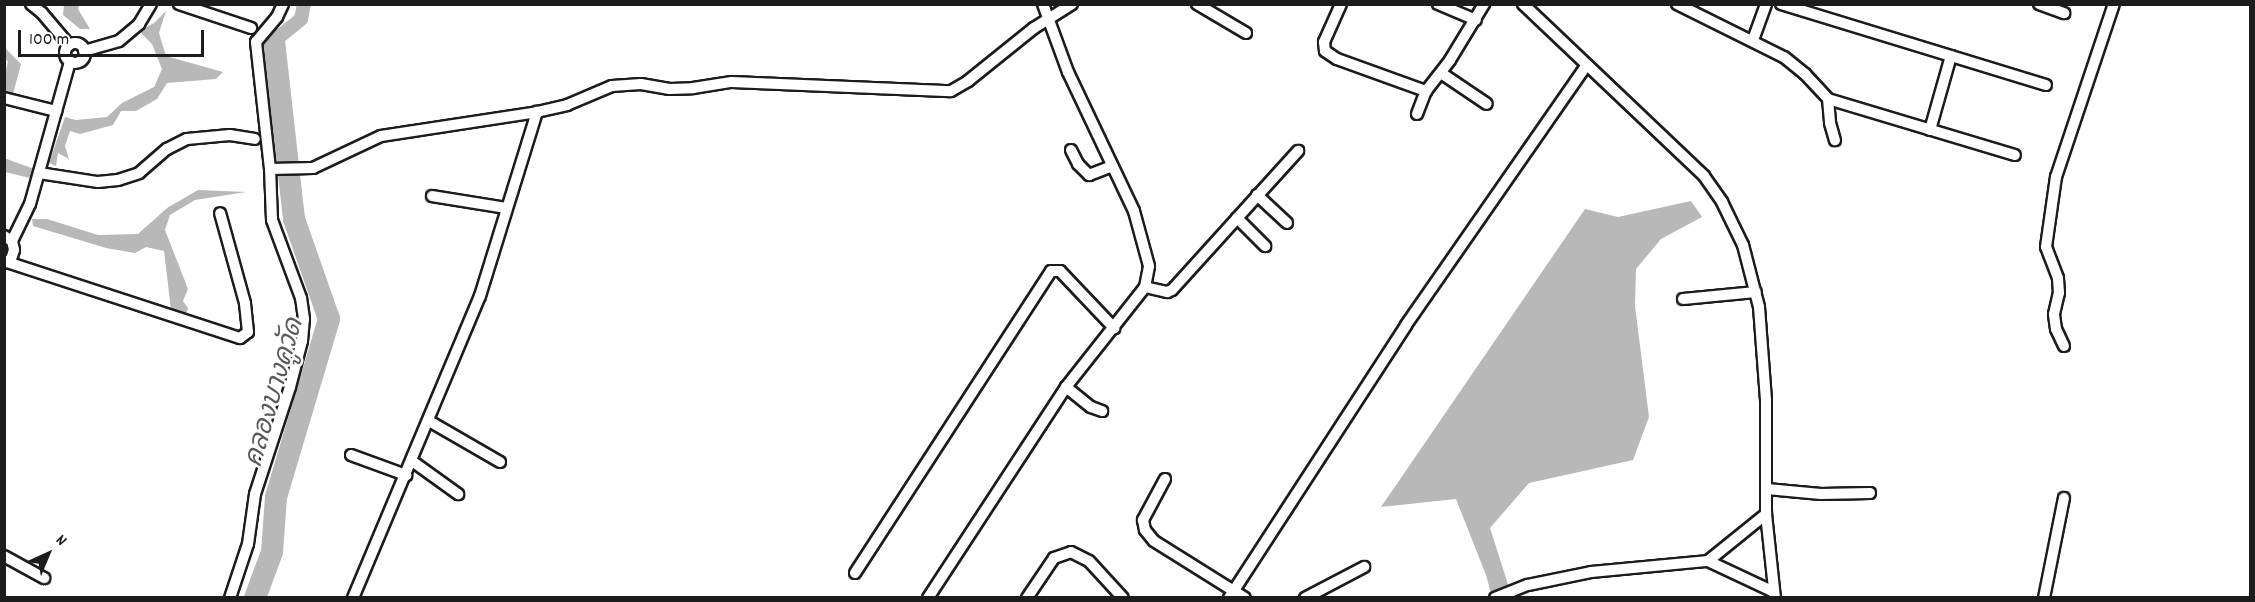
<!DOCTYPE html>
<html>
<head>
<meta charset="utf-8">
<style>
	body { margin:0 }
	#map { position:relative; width:2255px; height:602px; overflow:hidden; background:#fff; font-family:Dekko,"Playpen Sans Thai",sans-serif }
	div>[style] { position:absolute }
	.water>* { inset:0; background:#b8b8b8 }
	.canal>* { height:14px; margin:-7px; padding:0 7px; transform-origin:7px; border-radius:7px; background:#b8b8b8 }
	.river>* { height:22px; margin:-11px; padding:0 11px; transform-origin:11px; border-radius:11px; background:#b8b8b8 }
	.roads { filter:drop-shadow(2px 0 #1c1c1c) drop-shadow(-2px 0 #1c1c1c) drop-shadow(0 2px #1c1c1c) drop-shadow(0 -2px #1c1c1c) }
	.minor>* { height:10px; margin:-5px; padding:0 5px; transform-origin:5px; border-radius:5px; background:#fff }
	.minor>.ring { margin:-5px; padding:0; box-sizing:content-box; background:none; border:10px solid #fff; border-radius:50% }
	span { translate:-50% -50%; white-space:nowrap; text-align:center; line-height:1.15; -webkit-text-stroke:5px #fff; paint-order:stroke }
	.water-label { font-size:26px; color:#5a5a5a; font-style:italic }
	.frame { position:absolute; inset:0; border:6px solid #1c1c1c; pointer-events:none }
	.north { position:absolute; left:18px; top:524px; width:60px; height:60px; -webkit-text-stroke:4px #fff; paint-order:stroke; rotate:44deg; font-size:16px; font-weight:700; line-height:24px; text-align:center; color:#1c1c1c }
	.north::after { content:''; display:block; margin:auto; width:21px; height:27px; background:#1c1c1c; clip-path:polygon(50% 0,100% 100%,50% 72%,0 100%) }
	.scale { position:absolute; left:18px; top:30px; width:186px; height:27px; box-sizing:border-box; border:3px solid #1c1c1c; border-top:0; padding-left:8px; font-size:18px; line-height:21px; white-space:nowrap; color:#1c1c1c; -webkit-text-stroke:4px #fff; paint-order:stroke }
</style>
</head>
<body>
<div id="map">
	<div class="water">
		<div style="clip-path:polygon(64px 5px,79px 5px,78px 9px,90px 29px,80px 29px,63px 15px)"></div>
		<div style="clip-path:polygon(166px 11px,159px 33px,166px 56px,223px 72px,216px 79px,167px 83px,157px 99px,136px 111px,121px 111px,113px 125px,80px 134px,70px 131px,65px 146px,69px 159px,58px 153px,56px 166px,49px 163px,65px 117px,76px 120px,107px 117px,122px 103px,154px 87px,162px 69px,152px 44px,139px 31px,154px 23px)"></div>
		<div style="clip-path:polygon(4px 47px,21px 64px,13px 94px,5px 94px,5px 74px,8px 62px,5px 58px)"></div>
		<div style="clip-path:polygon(4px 158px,37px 170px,34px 179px,5px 172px)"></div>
		<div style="clip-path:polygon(198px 190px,246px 192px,195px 200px,170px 215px,165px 230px,188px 289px,183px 301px,188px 308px,186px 315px,171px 310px,164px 251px,146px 247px,135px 253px,106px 248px,33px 226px,32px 219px,47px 219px,98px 235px,138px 234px,167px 208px)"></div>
		<div style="clip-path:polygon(1691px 201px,1702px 217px,1661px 239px,1636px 269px,1635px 306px,1649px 417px,1633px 460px,1529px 483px,1490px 528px,1512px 597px,1492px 597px,1486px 575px,1456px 499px,1381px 507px,1585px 209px,1618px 217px)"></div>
	</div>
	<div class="canal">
		<div style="left:274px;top:41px;width:35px;rotate:-39deg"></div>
		<div style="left:301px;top:19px;width:15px;rotate:-79deg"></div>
	</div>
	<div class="river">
		<div style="left:255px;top:598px;width:49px;rotate:-69.7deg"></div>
		<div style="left:272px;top:552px;width:55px;rotate:-85.8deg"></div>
		<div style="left:276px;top:497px;width:186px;rotate:-73.4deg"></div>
		<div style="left:329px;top:319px;width:106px;rotate:-109.3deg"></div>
		<div style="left:294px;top:219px;width:179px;rotate:-96.4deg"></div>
	</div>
	<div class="roads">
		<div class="minor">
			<div style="left:31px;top:4px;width:14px;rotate:39deg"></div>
			<div style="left:42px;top:13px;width:42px;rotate:49.8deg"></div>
			<div style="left:179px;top:4px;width:76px;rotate:18.4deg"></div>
			<div style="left:1197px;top:4px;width:57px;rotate:30.6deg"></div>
			<div style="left:1341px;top:4px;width:42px;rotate:114.1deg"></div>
			<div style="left:1324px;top:42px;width:9px;rotate:84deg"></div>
			<div style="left:1325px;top:51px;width:14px;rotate:34deg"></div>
			<div style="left:1337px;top:59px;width:95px;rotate:19.8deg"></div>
			<div style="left:1438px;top:4px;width:41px;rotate:22.8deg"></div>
			<div style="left:1523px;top:4px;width:250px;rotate:43.5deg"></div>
			<div style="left:1704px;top:176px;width:32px;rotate:55deg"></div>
			<div style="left:1722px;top:202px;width:48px;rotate:64deg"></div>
			<div style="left:1743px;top:245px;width:64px;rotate:75.5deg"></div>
			<div style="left:1759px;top:307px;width:93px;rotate:85.7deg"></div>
			<div style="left:1766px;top:400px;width:114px;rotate:90deg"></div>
			<div style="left:1766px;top:514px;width:84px;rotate:83.9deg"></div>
			<div style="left:1677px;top:4px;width:119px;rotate:26.4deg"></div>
			<div style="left:1784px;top:57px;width:27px;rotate:39deg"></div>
			<div style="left:1805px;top:74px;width:34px;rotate:47deg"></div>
			<div style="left:1828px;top:99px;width:195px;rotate:16.7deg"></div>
			<div style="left:1781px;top:4px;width:277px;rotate:17deg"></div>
			<div style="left:2039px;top:4px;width:27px;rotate:20deg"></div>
			<div style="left:1753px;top:40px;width:38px;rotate:-70deg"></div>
			<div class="ring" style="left:65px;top:43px;width:10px;height:10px"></div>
			<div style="left:84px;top:51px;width:36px;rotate:-16deg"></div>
			<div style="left:119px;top:41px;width:26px;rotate:-40deg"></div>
			<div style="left:139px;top:24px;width:23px;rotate:-59deg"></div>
			<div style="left:1441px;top:73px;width:55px;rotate:34deg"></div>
			<div style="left:4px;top:98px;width:54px;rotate:14deg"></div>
			<div style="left:1828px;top:99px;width:24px;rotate:85deg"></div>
			<div style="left:1830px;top:123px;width:18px;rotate:74deg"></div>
			<div style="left:1417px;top:114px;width:25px;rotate:-69deg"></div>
			<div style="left:1426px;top:91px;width:39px;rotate:-52deg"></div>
			<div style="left:1450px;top:60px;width:66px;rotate:-58.7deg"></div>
			<div style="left:1930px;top:130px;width:77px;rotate:-74.2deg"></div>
			<div style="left:1071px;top:150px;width:16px;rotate:63deg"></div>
			<div style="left:1078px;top:164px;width:16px;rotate:45deg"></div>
			<div style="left:1089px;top:175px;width:25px;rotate:-21deg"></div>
			<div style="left:270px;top:169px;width:43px;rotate:-1.3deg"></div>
			<div style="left:313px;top:168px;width:75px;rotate:-25.2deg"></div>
			<div style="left:381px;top:136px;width:158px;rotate:-8.7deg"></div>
			<div style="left:537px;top:112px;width:31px;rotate:-13deg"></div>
			<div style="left:567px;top:105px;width:49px;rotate:-22.9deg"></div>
			<div style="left:612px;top:86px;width:29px;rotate:-4deg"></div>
			<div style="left:641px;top:84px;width:29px;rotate:10deg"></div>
			<div style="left:670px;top:89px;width:23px;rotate:-2deg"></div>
			<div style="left:693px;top:88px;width:39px;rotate:-9deg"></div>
			<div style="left:732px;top:82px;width:219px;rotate:2.4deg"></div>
			<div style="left:951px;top:91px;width:20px;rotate:-30deg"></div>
			<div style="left:968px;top:81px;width:85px;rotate:-38.8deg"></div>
			<div style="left:1034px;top:28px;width:45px;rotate:-32.3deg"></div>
			<div style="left:39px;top:173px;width:60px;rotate:8.7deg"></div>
			<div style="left:98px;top:182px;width:20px;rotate:-6deg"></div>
			<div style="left:118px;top:180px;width:22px;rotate:-18deg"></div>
			<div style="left:139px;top:173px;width:37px;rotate:-41deg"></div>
			<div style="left:167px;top:149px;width:22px;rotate:-27deg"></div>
			<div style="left:187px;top:139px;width:43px;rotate:-5.3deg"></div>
			<div style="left:230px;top:135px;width:25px;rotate:9deg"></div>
			<div style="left:1257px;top:195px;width:41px;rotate:43deg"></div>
			<div style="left:432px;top:196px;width:75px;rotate:9.2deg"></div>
			<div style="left:1237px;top:218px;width:40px;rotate:45deg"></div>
			<div style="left:4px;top:236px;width:9px;rotate:32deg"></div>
			<div style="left:12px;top:241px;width:9px;rotate:77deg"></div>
			<div style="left:14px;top:250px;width:9px;rotate:108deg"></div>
			<div style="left:11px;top:259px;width:8px;rotate:150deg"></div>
			<div style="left:12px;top:241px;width:41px;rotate:-64.1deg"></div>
			<div style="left:30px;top:204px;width:148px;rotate:-74.3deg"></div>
			<div style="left:7px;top:262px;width:245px;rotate:18.1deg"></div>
			<div style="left:240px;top:338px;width:10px;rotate:-37deg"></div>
			<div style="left:248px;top:332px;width:29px;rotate:-96deg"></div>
			<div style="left:245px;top:303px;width:93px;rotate:-105.5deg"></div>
			<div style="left:1145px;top:287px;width:23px;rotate:13deg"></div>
			<div style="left:1167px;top:292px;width:5px;rotate:-22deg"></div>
			<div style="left:1172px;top:290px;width:188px;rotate:-47.8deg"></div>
			<div style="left:1683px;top:299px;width:73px;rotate:-5.5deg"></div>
			<div style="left:2064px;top:346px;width:19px;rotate:-115deg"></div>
			<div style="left:2056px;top:329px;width:15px;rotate:-98deg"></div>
			<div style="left:2054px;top:314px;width:22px;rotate:-77deg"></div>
			<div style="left:2059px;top:293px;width:15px;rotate:-94deg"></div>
			<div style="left:2058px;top:278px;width:33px;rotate:-111deg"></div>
			<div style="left:2046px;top:247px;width:71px;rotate:-81.9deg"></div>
			<div style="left:2056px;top:177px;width:182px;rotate:-71.5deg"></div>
			<div style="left:1066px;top:387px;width:32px;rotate:39deg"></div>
			<div style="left:1091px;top:407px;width:12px;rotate:20deg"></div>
			<div style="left:429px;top:421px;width:82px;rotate:30deg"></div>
			<div style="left:351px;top:455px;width:59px;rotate:20deg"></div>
			<div style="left:412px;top:461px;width:57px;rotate:35.7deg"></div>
			<div style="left:1165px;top:479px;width:47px;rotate:118.2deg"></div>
			<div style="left:1143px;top:520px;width:10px;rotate:79deg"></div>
			<div style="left:1145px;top:530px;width:14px;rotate:51deg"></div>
			<div style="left:1154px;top:541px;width:107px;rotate:32.1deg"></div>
			<div style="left:1767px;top:489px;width:54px;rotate:5.3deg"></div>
			<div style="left:1821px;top:494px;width:49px;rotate:-1.2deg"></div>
			<div style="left:4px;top:556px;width:46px;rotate:28.8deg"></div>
			<div style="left:1708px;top:561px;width:75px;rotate:-39deg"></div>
			<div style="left:855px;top:573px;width:360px;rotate:-57deg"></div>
			<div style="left:1051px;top:271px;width:9px"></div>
			<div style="left:1060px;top:271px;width:79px;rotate:46.5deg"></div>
			<div style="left:230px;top:598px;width:57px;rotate:-71.6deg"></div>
			<div style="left:248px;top:544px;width:50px;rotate:-82deg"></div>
			<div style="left:255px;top:494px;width:113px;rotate:-71.9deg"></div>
			<div style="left:290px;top:387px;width:48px;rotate:-75.4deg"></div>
			<div style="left:302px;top:341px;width:22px;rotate:-85deg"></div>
			<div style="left:304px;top:319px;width:21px;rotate:-98deg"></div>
			<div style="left:301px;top:298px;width:83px;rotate:-110.4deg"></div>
			<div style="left:272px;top:220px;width:51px;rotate:-92.2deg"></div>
			<div style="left:270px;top:169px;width:128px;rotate:-96.3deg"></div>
			<div style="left:256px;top:42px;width:33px;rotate:-50deg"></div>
			<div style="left:277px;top:17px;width:14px;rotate:-65deg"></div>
			<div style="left:353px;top:598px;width:328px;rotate:-67.2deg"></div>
			<div style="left:480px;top:296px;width:193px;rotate:-72.8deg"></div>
			<div style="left:928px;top:598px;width:252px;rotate:-56.8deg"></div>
			<div style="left:1066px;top:387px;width:127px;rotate:-51.7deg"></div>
			<div style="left:1145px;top:287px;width:21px;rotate:-79deg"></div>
			<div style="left:1149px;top:266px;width:57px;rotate:-105.3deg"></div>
			<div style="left:1134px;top:211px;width:154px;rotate:-115.4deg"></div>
			<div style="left:1068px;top:72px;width:72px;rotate:-110.2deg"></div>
			<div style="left:1027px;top:598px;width:48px;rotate:-56deg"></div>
			<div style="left:1054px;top:558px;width:18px;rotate:-19deg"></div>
			<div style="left:1071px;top:552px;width:20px;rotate:27deg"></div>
			<div style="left:1089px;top:561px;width:50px;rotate:47.4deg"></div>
			<div style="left:1229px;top:598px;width:325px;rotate:-57deg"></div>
			<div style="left:1406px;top:325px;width:315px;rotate:-55.2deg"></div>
			<div style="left:1305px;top:598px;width:67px;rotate:-27.7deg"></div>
			<div style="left:1495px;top:598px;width:35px;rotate:-22deg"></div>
			<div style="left:1528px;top:585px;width:64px;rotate:-11.7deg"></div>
			<div style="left:1591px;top:572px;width:118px;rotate:-5.4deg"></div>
			<div style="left:1708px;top:561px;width:73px;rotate:25.2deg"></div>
			<div style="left:2044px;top:598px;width:102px;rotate:-78.7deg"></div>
		</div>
	</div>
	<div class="water-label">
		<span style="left:276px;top:393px;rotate:-74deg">คลองบางคูวัด</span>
	</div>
	<div class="frame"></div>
	<div class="north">N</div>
	<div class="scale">100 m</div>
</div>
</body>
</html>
